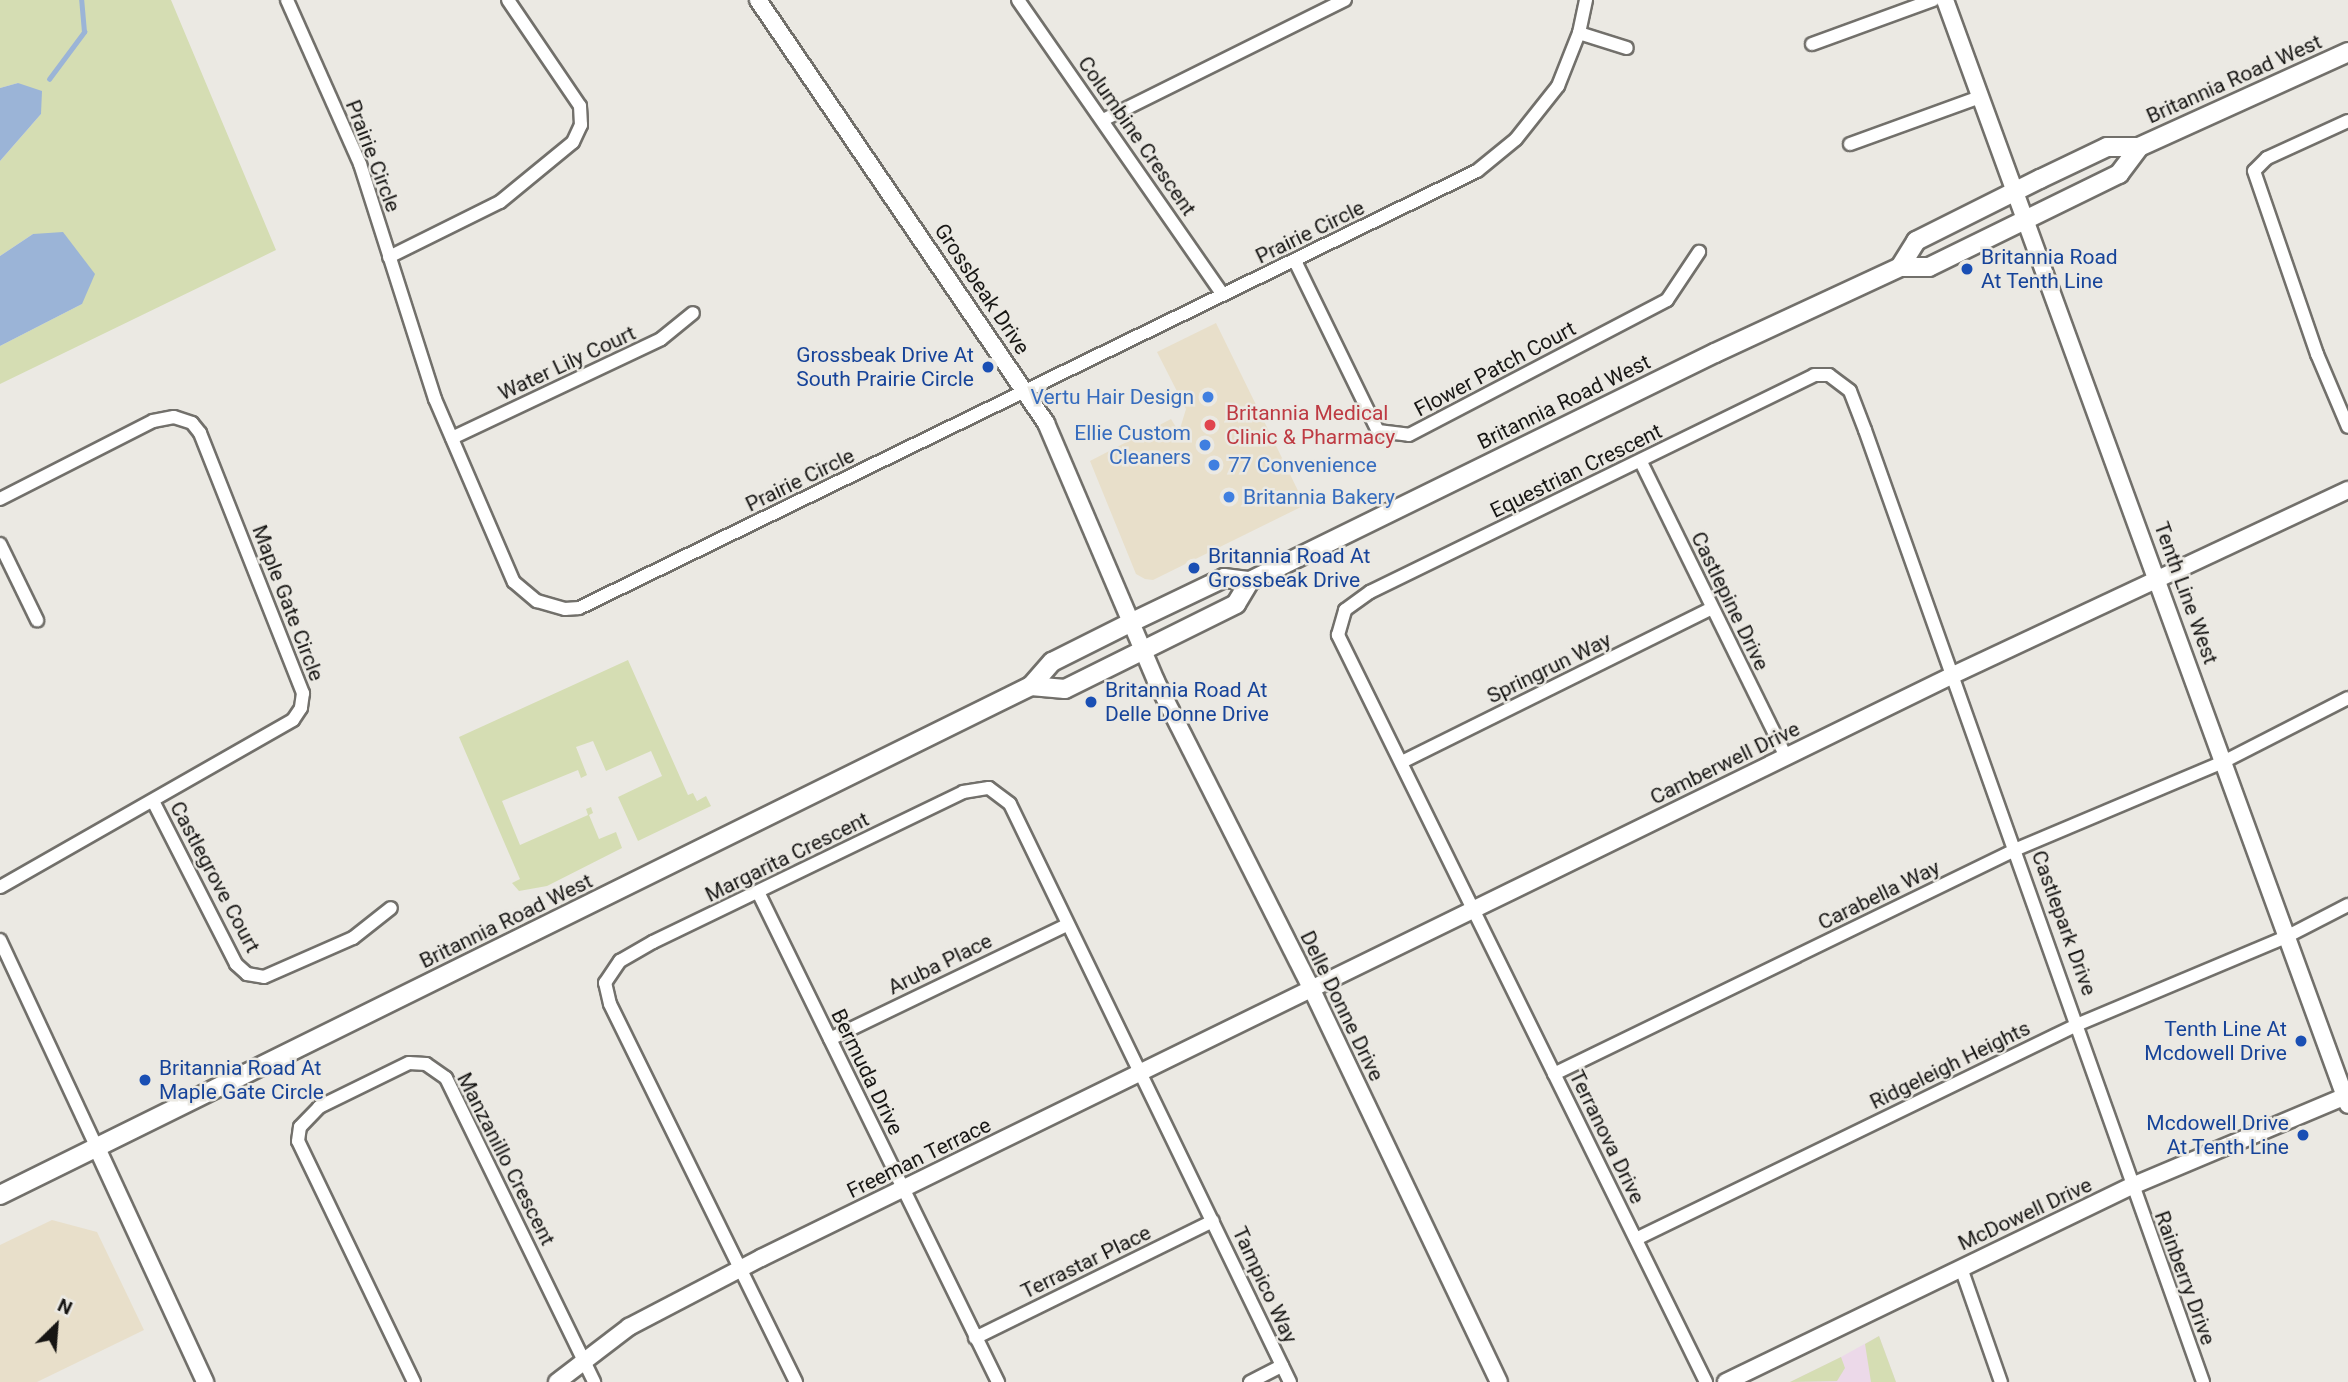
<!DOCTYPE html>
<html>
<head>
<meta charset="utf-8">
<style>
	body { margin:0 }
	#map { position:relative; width:2348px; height:1382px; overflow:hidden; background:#ebe9e3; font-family:Roboto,sans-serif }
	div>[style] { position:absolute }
	.commercial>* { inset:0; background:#e8dfca }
	.education>* { inset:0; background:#ecd9e9 }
	.green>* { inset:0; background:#d5ddb3 }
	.water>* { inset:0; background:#9bb4d7 }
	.stream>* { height:4.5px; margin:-2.25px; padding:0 2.25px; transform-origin:2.25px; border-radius:2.25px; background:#9bb4d7 }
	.roads { filter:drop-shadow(2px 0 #72706b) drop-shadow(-2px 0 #72706b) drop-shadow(0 2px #72706b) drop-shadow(0 -2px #72706b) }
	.minor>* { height:12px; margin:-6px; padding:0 6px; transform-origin:6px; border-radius:6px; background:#fff }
	.tertiary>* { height:16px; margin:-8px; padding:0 8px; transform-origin:8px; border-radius:8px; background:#fff }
	.secondary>* { height:18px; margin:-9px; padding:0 9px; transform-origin:9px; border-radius:9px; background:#fff }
	.dots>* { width:19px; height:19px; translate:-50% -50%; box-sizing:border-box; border:4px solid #ebe9e3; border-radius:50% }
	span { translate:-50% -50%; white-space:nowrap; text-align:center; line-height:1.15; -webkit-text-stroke:5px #ebe9e3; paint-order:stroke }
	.street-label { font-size:21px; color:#171614 }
	.transit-label { font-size:21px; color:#164399 }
	.left { translate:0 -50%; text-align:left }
	.right { translate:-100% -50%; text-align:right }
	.shop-label { font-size:21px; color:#366cbe }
	.health-label { font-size:21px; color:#be3a42 }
	.north { position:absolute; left:21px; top:1291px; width:70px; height:70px; -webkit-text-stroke:5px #ebe9e3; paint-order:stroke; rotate:25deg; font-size:19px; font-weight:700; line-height:28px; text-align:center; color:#171614 }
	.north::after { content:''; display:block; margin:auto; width:24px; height:32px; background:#171614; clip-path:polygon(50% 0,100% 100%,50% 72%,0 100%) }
</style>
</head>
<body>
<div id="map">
	<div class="commercial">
		<div style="clip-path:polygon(1216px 323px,1305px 505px,1153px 580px,1145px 579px,1136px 574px,1090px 461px,1171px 419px,1179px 432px,1186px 409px,1157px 352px)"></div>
		<div style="clip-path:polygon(52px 1220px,97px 1232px,144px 1330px,37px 1382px,0 1382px,0 1245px)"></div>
	</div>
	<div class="education">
		<div style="clip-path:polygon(1879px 1336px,1896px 1382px,1790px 1382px,1841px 1357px)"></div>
	</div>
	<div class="green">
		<div style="clip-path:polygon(0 0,171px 0,276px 250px,0 384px,0 346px,82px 304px,33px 234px,0 256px,0 161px,41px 114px,18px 83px,0 88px)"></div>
		<div style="clip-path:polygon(628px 660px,688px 795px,693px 793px,697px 801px,706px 796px,711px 806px,638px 841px,618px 797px,662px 776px,651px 751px,606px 771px,593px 741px,576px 747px,587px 775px,581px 778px,578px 770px,502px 801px,520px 845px,588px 815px,586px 809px,591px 807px,593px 813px,589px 815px,599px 839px,616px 832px,622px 848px,547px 886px,519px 891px,512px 883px,520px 879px,459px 737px)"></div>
		<div style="clip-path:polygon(1879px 1336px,1896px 1382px,1871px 1382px,1865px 1344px)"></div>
		<div style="clip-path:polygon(1841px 1357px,1845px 1368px,1837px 1381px,1790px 1382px)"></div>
	</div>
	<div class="water">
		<div style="clip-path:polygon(18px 83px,42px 91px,41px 114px,0 161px,0 88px)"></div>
		<div style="clip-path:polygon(63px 232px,95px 274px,82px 304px,0 346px,0 256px,33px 234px)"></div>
	</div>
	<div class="stream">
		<div style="left:49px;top:79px;width:59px;rotate:-53.3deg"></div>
		<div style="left:84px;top:32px;width:32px;rotate:-95deg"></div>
	</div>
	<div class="roads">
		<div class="minor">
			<div style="left:287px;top:0;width:180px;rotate:66deg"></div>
			<div style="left:360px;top:164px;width:247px;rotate:72.3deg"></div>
			<div style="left:435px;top:399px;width:199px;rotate:66.7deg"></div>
			<div style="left:514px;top:582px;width:30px;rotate:40deg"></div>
			<div style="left:537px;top:601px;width:29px;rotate:16deg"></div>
			<div style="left:565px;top:609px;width:14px;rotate:-4deg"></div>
			<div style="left:579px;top:608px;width:999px;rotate:-25.95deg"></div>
			<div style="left:1477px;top:171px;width:50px;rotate:-39.4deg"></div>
			<div style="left:1516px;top:139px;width:68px;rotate:-51.6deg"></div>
			<div style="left:1558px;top:86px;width:57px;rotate:-68.4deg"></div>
			<div style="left:1579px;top:33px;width:34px;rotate:-78deg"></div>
			<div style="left:1018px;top:0;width:359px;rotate:55.2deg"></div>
			<div style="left:1579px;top:33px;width:50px;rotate:17.4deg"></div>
			<div style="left:1812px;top:44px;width:129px;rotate:-20deg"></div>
			<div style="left:1103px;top:120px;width:270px;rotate:-26.4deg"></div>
			<div style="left:2348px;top:121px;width:89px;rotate:155.4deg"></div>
			<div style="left:2267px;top:158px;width:18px;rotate:135deg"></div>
			<div style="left:2254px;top:171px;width:194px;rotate:71deg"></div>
			<div style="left:2317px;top:354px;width:79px;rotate:67deg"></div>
			<div style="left:1850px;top:144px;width:138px;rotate:-19.9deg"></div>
			<div style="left:389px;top:257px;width:124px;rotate:-26.4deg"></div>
			<div style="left:500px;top:202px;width:94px;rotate:-39.4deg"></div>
			<div style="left:573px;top:142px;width:19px;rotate:-65deg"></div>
			<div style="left:581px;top:125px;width:19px;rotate:-93deg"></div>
			<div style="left:580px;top:106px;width:128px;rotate:-124.2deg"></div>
			<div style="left:1295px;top:261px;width:189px;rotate:64deg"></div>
			<div style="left:1378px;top:431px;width:31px;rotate:7deg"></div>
			<div style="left:1409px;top:435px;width:291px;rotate:-27.6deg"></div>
			<div style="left:1667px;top:300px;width:58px;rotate:-56.3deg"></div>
			<div style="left:452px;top:438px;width:231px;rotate:-25.3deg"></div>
			<div style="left:661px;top:339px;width:41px;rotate:-39.1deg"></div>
			<div style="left:1641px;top:462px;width:329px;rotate:63.8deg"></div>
			<div style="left:0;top:499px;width:172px;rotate:-27deg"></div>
			<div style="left:153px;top:421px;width:21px;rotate:-11deg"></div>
			<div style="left:174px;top:417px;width:19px;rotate:18deg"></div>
			<div style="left:192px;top:423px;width:13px;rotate:51deg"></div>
			<div style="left:200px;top:433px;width:280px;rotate:68.4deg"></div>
			<div style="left:303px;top:693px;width:15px;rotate:98deg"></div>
			<div style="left:301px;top:708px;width:14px;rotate:124deg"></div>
			<div style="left:293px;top:720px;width:337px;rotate:150.3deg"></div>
			<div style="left:0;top:544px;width:85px;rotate:64deg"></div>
			<div style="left:1404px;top:761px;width:344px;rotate:-26.4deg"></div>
			<div style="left:153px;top:801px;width:183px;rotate:63deg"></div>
			<div style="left:236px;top:964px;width:15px;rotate:42deg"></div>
			<div style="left:247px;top:974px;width:17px;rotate:10deg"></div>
			<div style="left:264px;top:977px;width:97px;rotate:-23.7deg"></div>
			<div style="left:353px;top:938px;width:48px;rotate:-38.3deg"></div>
			<div style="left:758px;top:892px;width:546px;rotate:63.9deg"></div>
			<div style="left:0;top:940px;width:230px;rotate:65deg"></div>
			<div style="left:830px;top:1039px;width:263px;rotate:-25.7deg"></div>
			<div style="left:1554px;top:1074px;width:515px;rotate:-25.92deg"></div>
			<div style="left:2017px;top:849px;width:226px;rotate:-22.9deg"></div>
			<div style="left:2225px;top:761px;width:138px;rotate:-27.1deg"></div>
			<div style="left:1636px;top:1239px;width:492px;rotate:-25.9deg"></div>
			<div style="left:2079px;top:1024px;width:225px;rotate:-22.8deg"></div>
			<div style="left:2286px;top:937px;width:70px;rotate:-27.3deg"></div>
			<div style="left:1961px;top:1268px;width:121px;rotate:70.7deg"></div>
			<div style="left:975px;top:1338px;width:265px;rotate:-26.2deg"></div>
			<div style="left:414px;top:1382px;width:267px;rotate:-115.7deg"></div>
			<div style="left:298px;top:1141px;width:14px;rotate:-82deg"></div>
			<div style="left:300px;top:1127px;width:28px;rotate:-46deg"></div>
			<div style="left:319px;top:1107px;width:100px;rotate:-26.1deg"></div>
			<div style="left:409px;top:1063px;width:17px;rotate:3deg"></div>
			<div style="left:426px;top:1064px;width:24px;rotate:35deg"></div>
			<div style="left:446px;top:1078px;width:338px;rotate:64deg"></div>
			<div style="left:796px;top:1382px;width:421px;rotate:-116.2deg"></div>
			<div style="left:610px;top:1004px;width:22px;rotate:-103deg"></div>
			<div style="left:605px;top:983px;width:27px;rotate:-56deg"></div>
			<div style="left:620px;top:961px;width:38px;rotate:-30deg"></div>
			<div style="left:653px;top:942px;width:344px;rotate:-25.8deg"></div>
			<div style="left:963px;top:792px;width:26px;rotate:-9deg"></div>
			<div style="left:989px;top:788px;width:26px;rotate:37deg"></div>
			<div style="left:1010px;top:804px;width:642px;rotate:64.15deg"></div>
			<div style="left:1250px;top:1382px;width:36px;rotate:-27deg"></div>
			<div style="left:1706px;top:1382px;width:833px;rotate:-116.23deg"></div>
			<div style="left:1338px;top:635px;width:26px;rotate:-74deg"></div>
			<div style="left:1345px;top:610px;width:31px;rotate:-36deg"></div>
			<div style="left:1370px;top:592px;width:494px;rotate:-26deg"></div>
			<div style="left:1814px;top:375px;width:15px"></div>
			<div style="left:1829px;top:375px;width:26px;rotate:37deg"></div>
			<div style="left:1850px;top:391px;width:42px;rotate:69deg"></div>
			<div style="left:1865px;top:430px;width:1010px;rotate:70.45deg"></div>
		</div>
		<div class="tertiary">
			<div style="left:758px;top:0;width:512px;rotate:55.75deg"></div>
			<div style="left:1046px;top:423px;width:280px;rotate:66.9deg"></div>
			<div style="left:1156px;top:681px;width:346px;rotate:63.2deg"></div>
			<div style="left:1312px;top:990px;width:434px;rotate:64.5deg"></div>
			<div style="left:1945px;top:0;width:1176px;rotate:69.96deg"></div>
			<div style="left:97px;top:1148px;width:258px;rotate:65.2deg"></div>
			<div style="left:557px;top:1382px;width:91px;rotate:-37.4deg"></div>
			<div style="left:629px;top:1327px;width:149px;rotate:-27.6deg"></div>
			<div style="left:761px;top:1258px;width:1329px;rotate:-26.06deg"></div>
			<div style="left:1955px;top:674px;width:434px;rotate:-25.1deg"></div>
			<div style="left:1726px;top:1382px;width:451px;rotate:-25.8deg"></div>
			<div style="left:2132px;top:1186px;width:234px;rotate:-22.8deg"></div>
		</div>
		<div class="secondary">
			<div style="left:1900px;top:267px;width:31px;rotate:-58deg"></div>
			<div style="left:1916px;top:241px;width:139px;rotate:-26.6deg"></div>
			<div style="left:2040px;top:179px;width:74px;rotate:-25.5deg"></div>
			<div style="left:2107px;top:147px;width:32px"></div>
			<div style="left:2139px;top:147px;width:230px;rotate:-24.4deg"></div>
			<div style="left:1031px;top:686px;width:34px;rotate:5deg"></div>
			<div style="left:1065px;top:689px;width:191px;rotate:-26.4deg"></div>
			<div style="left:1236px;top:604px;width:27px;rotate:-59deg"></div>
			<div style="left:1250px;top:581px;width:518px;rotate:-26.12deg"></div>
			<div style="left:1715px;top:353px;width:204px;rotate:-24.9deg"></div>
			<div style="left:1900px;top:267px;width:29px"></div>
			<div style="left:1929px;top:267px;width:212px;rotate:-26.1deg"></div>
			<div style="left:2119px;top:174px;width:34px;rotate:-53deg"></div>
			<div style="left:0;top:1195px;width:1150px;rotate:-26.28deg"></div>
			<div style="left:1031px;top:686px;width:32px;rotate:-49deg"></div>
			<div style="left:1052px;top:662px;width:87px;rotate:-26.6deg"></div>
			<div style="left:1130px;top:623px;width:104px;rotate:-25.6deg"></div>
			<div style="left:1224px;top:578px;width:26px;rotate:7deg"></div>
		</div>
	</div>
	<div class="dots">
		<div style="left:1967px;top:269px;background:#1a4fb4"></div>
		<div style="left:988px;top:367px;background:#1a4fb4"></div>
		<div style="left:1208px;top:397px;background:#3f7fe0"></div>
		<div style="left:1210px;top:425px;background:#e0444e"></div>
		<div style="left:1205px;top:445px;background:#3f7fe0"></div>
		<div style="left:1214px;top:465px;background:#3f7fe0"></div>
		<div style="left:1229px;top:497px;background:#3f7fe0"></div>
		<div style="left:1194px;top:568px;background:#1a4fb4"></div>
		<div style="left:1091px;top:702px;background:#1a4fb4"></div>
		<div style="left:2301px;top:1041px;background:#1a4fb4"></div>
		<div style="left:145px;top:1080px;background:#1a4fb4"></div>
		<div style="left:2303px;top:1135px;background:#1a4fb4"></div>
	</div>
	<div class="street-label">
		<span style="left:2234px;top:79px;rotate:-24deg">Britannia Road West</span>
		<span style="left:1137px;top:136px;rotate:55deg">Columbine Crescent</span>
		<span style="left:373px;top:156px;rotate:69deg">Prairie Circle</span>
		<span style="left:1310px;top:232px;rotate:-26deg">Prairie Circle</span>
		<span style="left:982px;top:289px;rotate:56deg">Grossbeak Drive</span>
		<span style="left:567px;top:363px;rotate:-25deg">Water Lily Court</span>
		<span style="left:1495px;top:369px;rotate:-28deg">Flower Patch Court</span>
		<span style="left:1564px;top:402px;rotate:-26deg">Britannia Road West</span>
		<span style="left:1576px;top:471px;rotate:-26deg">Equestrian Crescent</span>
		<span style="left:800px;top:480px;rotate:-26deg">Prairie Circle</span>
		<span style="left:2186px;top:593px;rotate:70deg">Tenth Line West</span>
		<span style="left:1730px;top:601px;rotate:64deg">Castlepine Drive</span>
		<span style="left:288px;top:603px;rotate:69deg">Maple Gate Circle</span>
		<span style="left:1549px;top:668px;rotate:-26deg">Springrun Way</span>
		<span style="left:1725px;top:763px;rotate:-26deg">Camberwell Drive</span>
		<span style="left:787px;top:857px;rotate:-26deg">Margarita Crescent</span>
		<span style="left:215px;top:877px;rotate:62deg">Castlegrove Court</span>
		<span style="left:1879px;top:895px;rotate:-26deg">Carabella Way</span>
		<span style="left:506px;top:921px;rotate:-26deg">Britannia Road West</span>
		<span style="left:2064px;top:923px;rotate:70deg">Castlepark Drive</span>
		<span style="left:940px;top:964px;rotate:-26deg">Aruba Place</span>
		<span style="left:1342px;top:1006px;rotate:64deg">Delle Donne Drive</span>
		<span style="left:1950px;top:1065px;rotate:-26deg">Ridgeleigh Heights</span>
		<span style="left:867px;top:1072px;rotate:64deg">Bermuda Drive</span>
		<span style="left:1607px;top:1137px;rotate:64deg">Terranova Drive</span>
		<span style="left:919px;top:1158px;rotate:-26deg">Freeman Terrace</span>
		<span style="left:506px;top:1159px;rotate:63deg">Manzanillo Crescent</span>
		<span style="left:2025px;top:1214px;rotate:-25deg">McDowell Drive</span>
		<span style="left:1086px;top:1262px;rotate:-26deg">Terrastar Place</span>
		<span style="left:2185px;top:1278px;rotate:70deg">Rainberry Drive</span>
		<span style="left:1265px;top:1285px;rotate:65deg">Tampico Way</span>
	</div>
	<div class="transit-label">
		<span class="left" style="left:1981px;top:269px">Britannia Road<br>At Tenth Line</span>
		<span class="right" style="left:974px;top:367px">Grossbeak Drive At<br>South Prairie Circle</span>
		<span class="left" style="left:1208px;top:568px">Britannia Road At<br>Grossbeak Drive</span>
		<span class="left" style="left:1105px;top:702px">Britannia Road At<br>Delle Donne Drive</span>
		<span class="right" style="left:2287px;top:1041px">Tenth Line At<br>Mcdowell Drive</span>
		<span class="left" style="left:159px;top:1080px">Britannia Road At<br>Maple Gate Circle</span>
		<span class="right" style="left:2289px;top:1135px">Mcdowell Drive<br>At Tenth Line</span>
	</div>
	<div class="shop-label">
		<span class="right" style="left:1194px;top:397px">Vertu Hair Design</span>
		<span class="right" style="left:1191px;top:445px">Ellie Custom<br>Cleaners</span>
		<span class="left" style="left:1228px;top:465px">77 Convenience</span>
		<span class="left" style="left:1243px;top:497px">Britannia Bakery</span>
	</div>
	<div class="health-label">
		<span class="left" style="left:1226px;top:425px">Britannia Medical<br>Clinic &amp; Pharmacy</span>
	</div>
	<div class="north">N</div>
</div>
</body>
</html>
